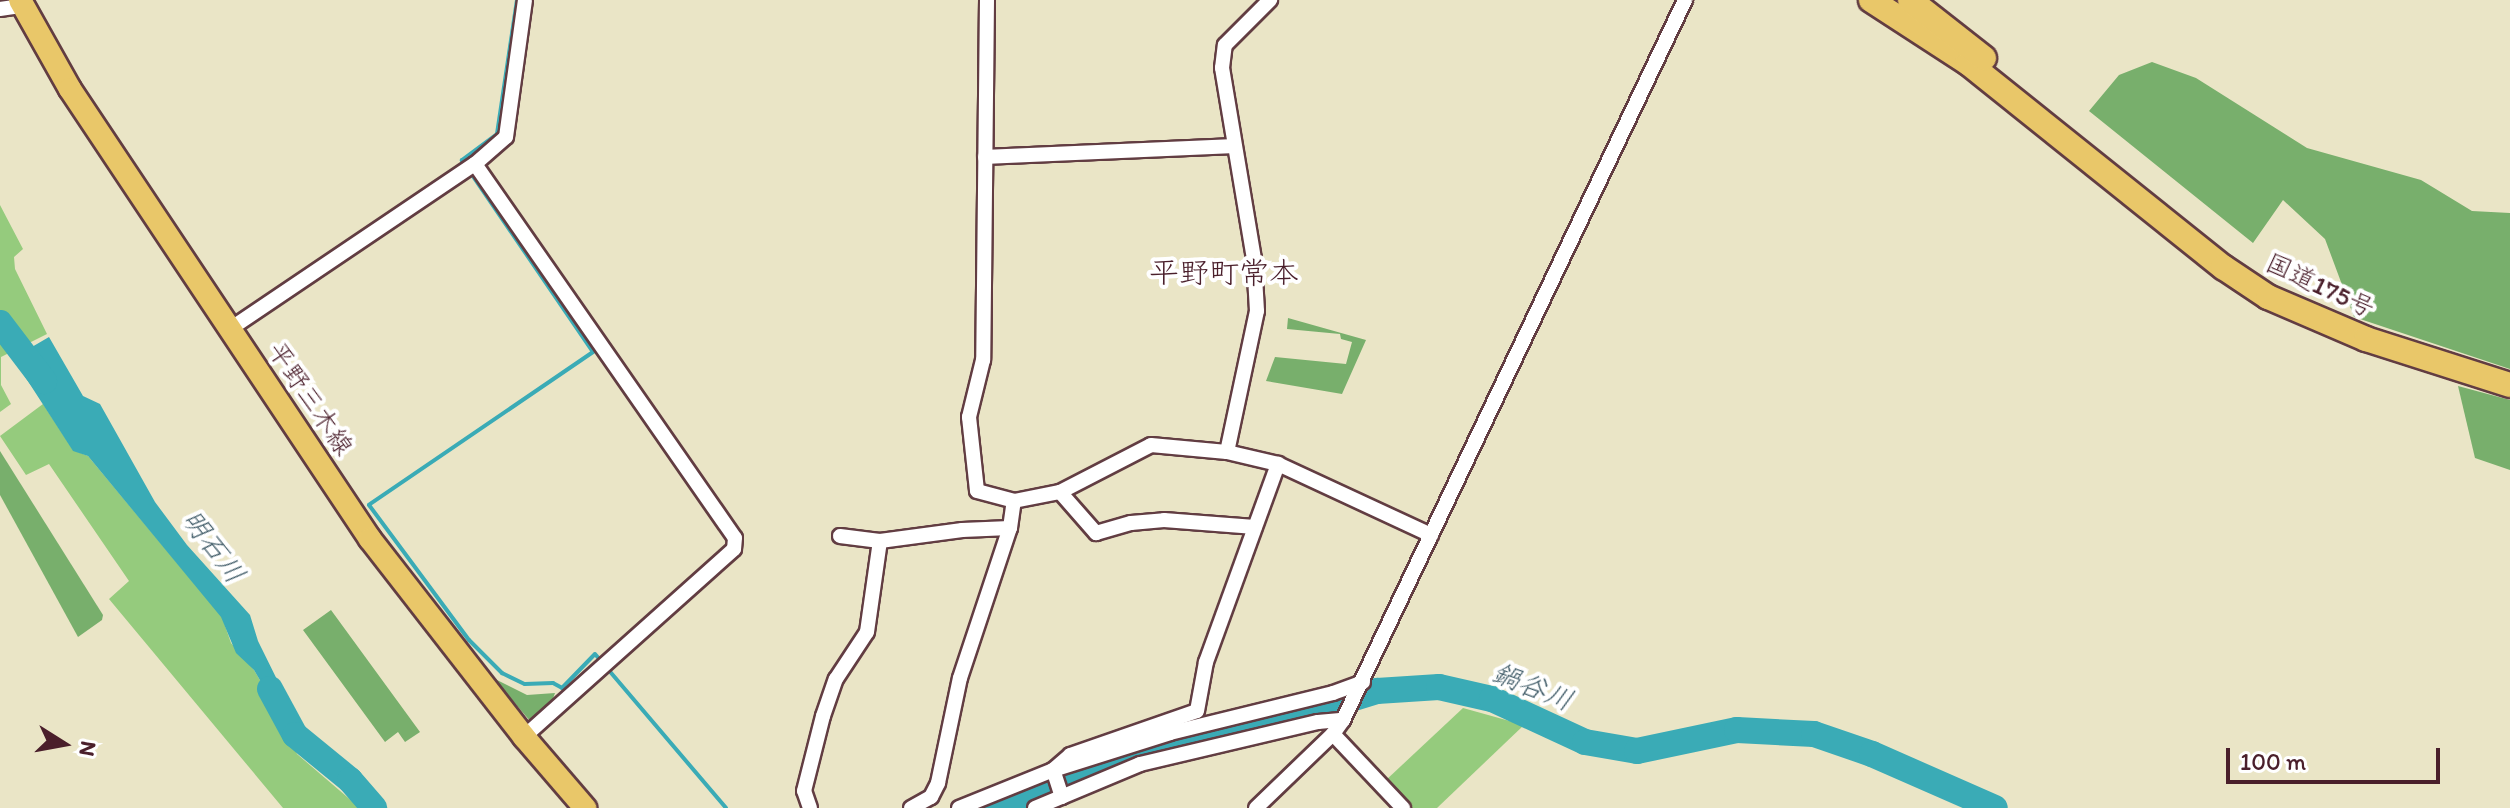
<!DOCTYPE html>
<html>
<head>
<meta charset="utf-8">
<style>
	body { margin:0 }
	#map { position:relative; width:2510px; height:808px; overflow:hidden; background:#eae5c6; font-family:Itim,"Klee One",sans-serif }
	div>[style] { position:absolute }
	.green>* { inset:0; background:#95cb7d }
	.forest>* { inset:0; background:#78af6c }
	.water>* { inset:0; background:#3aabb6 }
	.stream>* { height:4px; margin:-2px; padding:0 2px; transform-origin:2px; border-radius:2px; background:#3aabb6 }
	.river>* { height:26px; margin:-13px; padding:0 13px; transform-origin:13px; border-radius:13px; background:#3aabb6 }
	.roads { filter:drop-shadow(2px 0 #623d42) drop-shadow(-2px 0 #623d42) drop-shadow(0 2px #623d42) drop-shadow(0 -2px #623d42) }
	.street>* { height:14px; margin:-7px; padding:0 7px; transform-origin:7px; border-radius:7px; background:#fff }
	.primary>* { height:22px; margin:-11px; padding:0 11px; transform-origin:11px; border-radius:11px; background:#e9c769 }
	.highway>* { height:24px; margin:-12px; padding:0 12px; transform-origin:12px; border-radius:12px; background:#e9c769 }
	span { translate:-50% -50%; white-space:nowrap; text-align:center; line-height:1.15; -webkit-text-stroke:8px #fff; paint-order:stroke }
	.street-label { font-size:26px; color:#4a1f2b }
	.water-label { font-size:28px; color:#435e6a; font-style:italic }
	.quarter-label { font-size:30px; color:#4a1f2b }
	.north { position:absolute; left:24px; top:704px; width:80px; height:80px; -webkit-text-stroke:6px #fff; paint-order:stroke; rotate:101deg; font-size:22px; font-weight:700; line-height:32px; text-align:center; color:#4a1f2b }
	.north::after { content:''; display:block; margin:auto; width:28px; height:36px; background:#4a1f2b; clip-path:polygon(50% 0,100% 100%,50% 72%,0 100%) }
	.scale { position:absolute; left:2226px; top:748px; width:214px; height:36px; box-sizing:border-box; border:4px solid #4a1f2b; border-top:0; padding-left:10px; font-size:24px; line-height:28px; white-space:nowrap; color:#4a1f2b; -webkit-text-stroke:6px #fff; paint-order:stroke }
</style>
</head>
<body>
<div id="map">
	<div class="green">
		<div style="clip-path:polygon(0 205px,23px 249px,14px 257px,15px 269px,47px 334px,1px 357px,1px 385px,11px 404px,0 412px)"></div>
		<div style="clip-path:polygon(43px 404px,73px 450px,88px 456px,222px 617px,231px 643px,254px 670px,285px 723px,297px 754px,360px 808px,283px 808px,109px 599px,129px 581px,49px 464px,26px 475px,0 436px)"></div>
		<div style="clip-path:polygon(1463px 708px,1524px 725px,1437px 808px,1411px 808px,1385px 781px)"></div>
	</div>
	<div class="forest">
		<div style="clip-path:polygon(2152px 62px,2196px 78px,2307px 148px,2421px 180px,2472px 211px,2510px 213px,2510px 369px,2354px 317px,2325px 239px,2283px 200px,2253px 243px,2089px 111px,2119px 75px)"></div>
		<div style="clip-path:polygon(1288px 318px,1366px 340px,1342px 394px,1266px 381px,1275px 357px,1346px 364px,1352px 342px,1341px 339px,1340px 334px,1287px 329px)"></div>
		<div style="clip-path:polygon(2458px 386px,2510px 400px,2510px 470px,2475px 458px)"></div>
		<div style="clip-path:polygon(0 451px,103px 615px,102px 620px,78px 637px,0 495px)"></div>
		<div style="clip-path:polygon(331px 610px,420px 732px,405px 742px,398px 732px,385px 742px,303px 630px)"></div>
		<div style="clip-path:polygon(493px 678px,527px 695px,555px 693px,551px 704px,531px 722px)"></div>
	</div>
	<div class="water">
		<div style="clip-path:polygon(49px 337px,83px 396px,100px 404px,155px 502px,187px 545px,250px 615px,258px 641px,295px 716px,285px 723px,254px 670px,236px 653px,221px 617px,88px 456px,73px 451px,13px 358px)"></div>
	</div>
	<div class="stream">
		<div style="left:517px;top:0;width:135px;rotate:98.5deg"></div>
		<div style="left:497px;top:134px;width:44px;rotate:143.4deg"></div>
		<div style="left:462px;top:160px;width:232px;rotate:55.7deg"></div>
		<div style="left:593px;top:352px;width:271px;rotate:145.7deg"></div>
		<div style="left:369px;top:505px;width:168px;rotate:53.5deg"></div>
		<div style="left:469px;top:640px;width:47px;rotate:45deg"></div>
		<div style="left:502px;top:673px;width:25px;rotate:26deg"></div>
		<div style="left:525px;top:684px;width:28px;rotate:-2deg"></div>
		<div style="left:553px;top:683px;width:10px;rotate:29deg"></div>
		<div style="left:562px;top:688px;width:47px;rotate:-45.9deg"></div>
		<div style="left:595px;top:654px;width:202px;rotate:49.6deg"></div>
	</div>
	<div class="river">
		<div style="left:0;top:323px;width:73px;rotate:52.8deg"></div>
		<div style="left:270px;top:689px;width:52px;rotate:61.5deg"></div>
		<div style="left:295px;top:735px;width:71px;rotate:39.3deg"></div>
		<div style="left:350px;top:780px;width:37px;rotate:49deg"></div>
		<div style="left:998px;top:808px;width:79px;rotate:-22.3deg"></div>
		<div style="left:1071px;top:778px;width:107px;rotate:-18.6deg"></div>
		<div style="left:1172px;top:744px;width:130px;rotate:-12.9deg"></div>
		<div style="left:1299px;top:715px;width:82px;rotate:-17.1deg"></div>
		<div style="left:1377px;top:691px;width:62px;rotate:-3.7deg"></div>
		<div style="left:1439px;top:687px;width:54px;rotate:12.8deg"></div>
		<div style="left:1492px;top:699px;width:102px;rotate:24.8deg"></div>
		<div style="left:1585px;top:742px;width:53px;rotate:9.8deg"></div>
		<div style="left:1637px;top:751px;width:102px;rotate:-11.9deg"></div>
		<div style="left:1737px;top:730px;width:77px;rotate:3deg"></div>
		<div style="left:1814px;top:734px;width:61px;rotate:19deg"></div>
		<div style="left:1872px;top:754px;width:134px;rotate:23.7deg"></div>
	</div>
	<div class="roads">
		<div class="street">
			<div style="left:987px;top:0;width:360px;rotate:90.6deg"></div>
			<div style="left:983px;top:360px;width:59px;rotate:103.8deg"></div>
			<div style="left:969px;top:417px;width:74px;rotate:83.8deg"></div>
			<div style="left:977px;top:491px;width:38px;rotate:15deg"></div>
			<div style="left:1014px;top:501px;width:47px;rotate:-11.1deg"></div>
			<div style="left:1060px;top:492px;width:102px;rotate:-27.3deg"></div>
			<div style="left:1151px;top:445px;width:76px;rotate:5.3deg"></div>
			<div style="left:1227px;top:452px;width:52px;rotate:13.2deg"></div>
			<div style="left:1278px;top:464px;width:169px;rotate:24.9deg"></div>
			<div style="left:0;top:9px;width:22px;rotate:-8deg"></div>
			<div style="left:985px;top:157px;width:249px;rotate:-2.5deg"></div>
			<div style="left:475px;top:164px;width:455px;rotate:55.2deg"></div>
			<div style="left:735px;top:538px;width:11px;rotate:95deg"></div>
			<div style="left:734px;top:549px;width:282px;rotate:138.2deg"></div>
			<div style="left:230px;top:329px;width:295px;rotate:-34deg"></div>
			<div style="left:475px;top:164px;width:41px;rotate:-41.1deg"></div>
			<div style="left:506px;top:137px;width:138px;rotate:-82.1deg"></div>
			<div style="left:1227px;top:452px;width:144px;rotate:-78deg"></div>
			<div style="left:1257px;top:311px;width:52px;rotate:-93.3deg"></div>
			<div style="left:1254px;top:259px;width:194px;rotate:-99.5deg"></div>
			<div style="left:1222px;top:68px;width:23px;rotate:-83deg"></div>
			<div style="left:1225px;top:45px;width:64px;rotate:-45deg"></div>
			<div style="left:1060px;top:492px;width:55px;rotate:48.7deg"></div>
			<div style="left:1096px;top:533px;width:36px;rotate:-16deg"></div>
			<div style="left:1131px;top:523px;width:33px;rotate:-5deg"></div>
			<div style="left:1164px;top:520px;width:91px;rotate:4.4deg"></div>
			<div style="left:840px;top:536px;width:40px;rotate:7.1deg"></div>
			<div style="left:880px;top:541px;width:83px;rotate:-7.6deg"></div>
			<div style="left:962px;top:530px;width:48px;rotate:-2.4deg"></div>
			<div style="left:1333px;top:734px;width:102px;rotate:46.6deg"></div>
			<div style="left:1062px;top:797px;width:28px;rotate:-108deg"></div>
			<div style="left:1053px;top:770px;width:23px;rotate:-41deg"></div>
			<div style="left:1070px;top:755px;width:134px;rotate:-19.1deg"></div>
			<div style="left:1197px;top:711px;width:50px;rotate:-79.6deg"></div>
			<div style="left:1206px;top:662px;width:211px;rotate:-70deg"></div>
			<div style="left:810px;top:808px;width:18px;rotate:-109deg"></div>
			<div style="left:804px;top:791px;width:77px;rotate:-75.8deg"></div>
			<div style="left:823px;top:716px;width:39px;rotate:-71deg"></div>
			<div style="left:836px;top:679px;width:56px;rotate:-56.6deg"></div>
			<div style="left:867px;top:632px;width:92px;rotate:-81.9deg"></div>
			<div style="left:911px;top:808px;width:23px;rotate:-29deg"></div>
			<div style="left:931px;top:797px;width:16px;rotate:-63deg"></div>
			<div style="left:938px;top:783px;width:107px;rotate:-78.2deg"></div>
			<div style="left:960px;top:678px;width:158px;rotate:-71.6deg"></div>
			<div style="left:1010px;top:528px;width:27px;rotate:-82deg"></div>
			<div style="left:959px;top:808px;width:101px;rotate:-22deg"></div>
			<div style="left:1053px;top:770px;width:123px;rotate:-17.5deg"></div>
			<div style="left:1170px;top:733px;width:168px;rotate:-13.8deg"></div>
			<div style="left:1333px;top:693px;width:32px;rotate:-20deg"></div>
			<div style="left:1035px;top:808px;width:114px;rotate:-22.7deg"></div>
			<div style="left:1140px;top:764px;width:183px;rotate:-13.3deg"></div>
			<div style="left:1318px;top:722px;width:25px;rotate:-5deg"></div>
			<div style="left:1256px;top:808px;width:107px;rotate:-43.9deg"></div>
			<div style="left:1333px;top:734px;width:17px;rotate:-54deg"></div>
			<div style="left:1343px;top:720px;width:797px;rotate:-64.59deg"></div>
		</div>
		<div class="primary">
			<div style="left:20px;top:0;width:102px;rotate:60.7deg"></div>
			<div style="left:70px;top:89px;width:541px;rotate:56.31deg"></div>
			<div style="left:370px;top:539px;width:251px;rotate:52.1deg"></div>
			<div style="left:524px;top:737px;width:94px;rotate:49.3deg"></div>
		</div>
		<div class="highway">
			<div style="left:1871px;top:0;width:116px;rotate:33deg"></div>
			<div style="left:1968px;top:63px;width:327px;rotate:38.7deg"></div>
			<div style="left:2223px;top:267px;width:54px;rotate:33.7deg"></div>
			<div style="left:2268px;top:297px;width:107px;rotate:23.2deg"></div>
			<div style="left:2366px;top:339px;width:151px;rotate:17.7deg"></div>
			<div style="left:1910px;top:0;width:94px;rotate:38.1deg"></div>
		</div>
	</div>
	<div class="street-label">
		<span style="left:2320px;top:286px;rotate:25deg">国道175号</span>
		<span style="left:310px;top:399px;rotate:56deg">平野三木線</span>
	</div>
	<div class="water-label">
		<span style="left:214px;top:546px;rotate:53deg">明石川</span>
		<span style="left:1533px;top:686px;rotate:22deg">鍋谷川</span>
	</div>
	<div class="quarter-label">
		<span style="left:1224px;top:273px">平野町常本</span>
	</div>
	<div class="north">N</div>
	<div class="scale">100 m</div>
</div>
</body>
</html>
